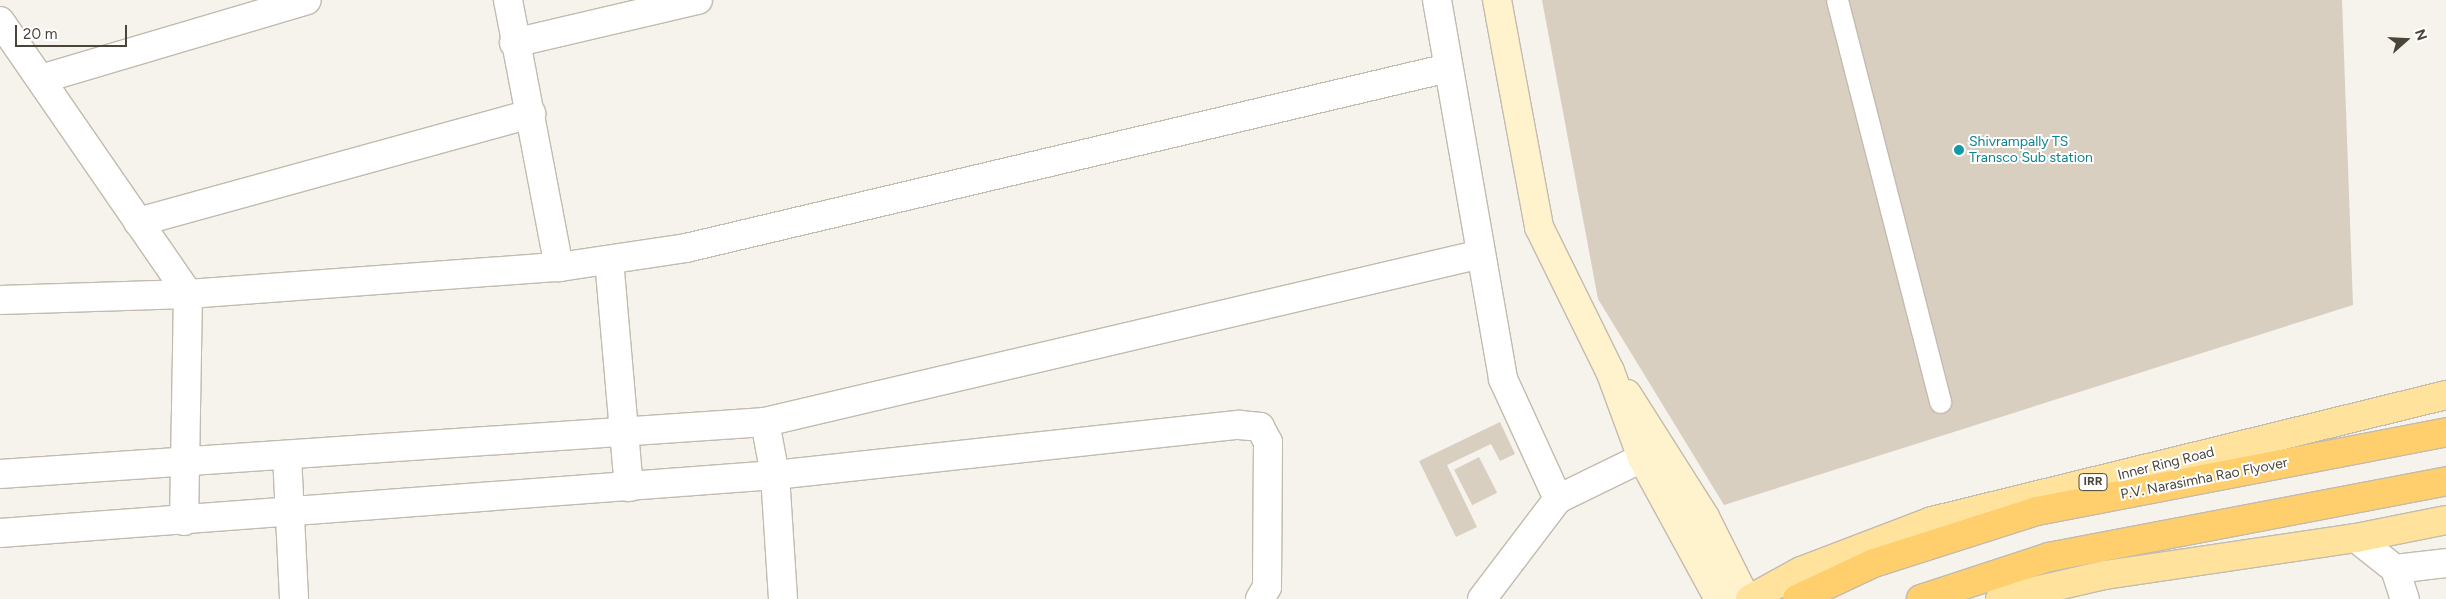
<!DOCTYPE html>
<html>
<head>
<meta charset="utf-8">
<style>
	body { margin:0 }
	#map { position:relative; width:2446px; height:599px; overflow:hidden; background:#f6f3ec; font-family:Figtree,sans-serif }
	div>[style] { position:absolute }
	.building>* { inset:0; background:#d8cfc1; transform-origin:0 0 }
	.roads { filter:drop-shadow(1px 0 #c2bbae) drop-shadow(-1px 0 #c2bbae) drop-shadow(0 1px #c2bbae) drop-shadow(0 -1px #c2bbae) }
	.lane>* { height:21px; margin:-10.5px; padding:0 10.5px; transform-origin:10.5px; border-radius:10.5px; background:#fff }
	.street>* { height:28px; margin:-14px; padding:0 14px; transform-origin:14px; border-radius:14px; background:#fff }
	.secondary>* { height:28px; margin:-14px; padding:0 14px; transform-origin:14px; border-radius:14px; background:#fff3cd }
	.primary>* { height:28px; margin:-14px; padding:0 14px; transform-origin:14px; border-radius:14px; background:#ffe39c }
	.highway>* { height:28px; margin:-14px; padding:0 14px; transform-origin:14px; border-radius:14px; background:#ffcf6e }
	.dots>* { width:14px; height:14px; translate:-50% -50%; box-sizing:border-box; border:2px solid #fff; border-radius:50% }
	span { translate:-50% -50%; white-space:nowrap; text-align:center; line-height:1.15; -webkit-text-stroke:4px #fff; paint-order:stroke }
	.shield-label span { padding:1px 4px; background:#fff; border:1px solid; border-radius:4px; -webkit-text-stroke-width:0 }
	.shield-label { font-size:12px; color:#4b4439; font-weight:700 }
	.culture-label { font-size:14px; color:#0d838f }
	.left { translate:0 -50%; text-align:left }
	.street-label { font-size:14px; color:#4b4439 }
	.north { position:absolute; left:2381px; top:15px; width:50px; height:50px; -webkit-text-stroke:4px #fff; paint-order:stroke; rotate:71deg; font-size:14px; font-weight:700; line-height:20px; text-align:center; color:#4b4439 }
	.north::after { content:''; display:block; margin:auto; width:18px; height:22px; background:#4b4439; clip-path:polygon(50% 0,100% 100%,50% 72%,0 100%) }
	.scale { position:absolute; left:15px; top:25px; width:112px; height:22px; box-sizing:border-box; border:2px solid #4b4439; border-top:0; padding-left:6px; font-size:15px; line-height:18px; white-space:nowrap; color:#4b4439; -webkit-text-stroke:4px #fff; paint-order:stroke }
</style>
</head>
<body>
<div id="map">
	<div class="building">
		<div style="clip-path:polygon(1542px 0,2342px 0,2353px 305px,1724px 505px,1598px 299px)"></div>
		<div style="clip-path:polygon(1500px 422px,1515px 454px,1500px 461px,1491px 444px,1447px 465px,1477px 527px,1456px 537px,1419px 461px)"></div>
		<div style="left:1479px;top:457px;width:40px;height:28px;rotate:63deg"></div>
	</div>
	<div class="roads">
		<div class="lane">
			<div style="left:1837px;top:0;width:415px;rotate:75.6deg"></div>
		</div>
		<div class="street">
			<div style="left:508px;top:0;width:272px;rotate:79.2deg"></div>
			<div style="left:1437px;top:0;width:385px;rotate:80.1deg"></div>
			<div style="left:1503px;top:379px;width:132px;rotate:65.4deg"></div>
			<div style="left:0;top:21px;width:331px;rotate:55.4deg"></div>
			<div style="left:188px;top:294px;width:227px;rotate:91deg"></div>
			<div style="left:514px;top:43px;width:189px;rotate:-13.2deg"></div>
			<div style="left:41px;top:79px;width:277px;rotate:-16.5deg"></div>
			<div style="left:138px;top:222px;width:408px;rotate:-15.4deg"></div>
			<div style="left:609px;top:260px;width:228px;rotate:85deg"></div>
			<div style="left:0;top:300px;width:188px;rotate:-1.8deg"></div>
			<div style="left:188px;top:294px;width:372px;rotate:-4.2deg"></div>
			<div style="left:559px;top:267px;width:128px;rotate:-8.5deg"></div>
			<div style="left:686px;top:248px;width:783px;rotate:-13.29deg"></div>
			<div style="left:765px;top:422px;width:54px;rotate:79.3deg"></div>
			<div style="left:775px;top:475px;width:124px;rotate:86.3deg"></div>
			<div style="left:287px;top:455px;width:144px;rotate:87.2deg"></div>
			<div style="left:0;top:474px;width:767px;rotate:-3.89deg"></div>
			<div style="left:765px;top:422px;width:735px;rotate:-13.2deg"></div>
			<div style="left:0;top:533px;width:777px;rotate:-4.28deg"></div>
			<div style="left:775px;top:475px;width:467px;rotate:-6.2deg"></div>
			<div style="left:1239px;top:425px;width:21px;rotate:5deg"></div>
			<div style="left:1260px;top:427px;width:17px;rotate:62deg"></div>
			<div style="left:1268px;top:442px;width:145px;rotate:90.4deg"></div>
			<div style="left:1267px;top:587px;width:14px;rotate:120deg"></div>
			<div style="left:2356px;top:538px;width:50px;rotate:38.5deg"></div>
			<div style="left:2395px;top:569px;width:51px;rotate:-6.7deg"></div>
			<div style="left:2395px;top:569px;width:32px;rotate:72deg"></div>
			<div style="left:1482px;top:599px;width:126px;rotate:-52.8deg"></div>
			<div style="left:1558px;top:499px;width:93px;rotate:-26deg"></div>
		</div>
		<div class="secondary">
			<div style="left:1497px;top:0;width:231px;rotate:79.5deg"></div>
			<div style="left:1539px;top:227px;width:161px;rotate:63.8deg"></div>
			<div style="left:1610px;top:371px;width:93px;rotate:69.8deg"></div>
			<div style="left:1642px;top:458px;width:161px;rotate:61.4deg"></div>
			<div style="left:1627px;top:394px;width:146px;rotate:57.6deg"></div>
			<div style="left:1705px;top:517px;width:92px;rotate:63.4deg"></div>
		</div>
		<div class="primary">
			<div style="left:1750px;top:599px;width:58px;rotate:-28.8deg"></div>
			<div style="left:1801px;top:571px;width:140px;rotate:-20.9deg"></div>
			<div style="left:1932px;top:521px;width:529px;rotate:-13.77deg"></div>
			<div style="left:2000px;top:599px;width:108px;rotate:-12.9deg"></div>
			<div style="left:2105px;top:575px;width:254px;rotate:-8.4deg"></div>
			<div style="left:2356px;top:538px;width:92px;rotate:-11.3deg"></div>
		</div>
		<div class="highway">
			<div style="left:1797px;top:599px;width:85px;rotate:-25.1deg"></div>
			<div style="left:1874px;top:563px;width:171px;rotate:-17.7deg"></div>
			<div style="left:2037px;top:511px;width:417px;rotate:-10.9deg"></div>
			<div style="left:1921px;top:599px;width:135px;rotate:-18.2deg"></div>
			<div style="left:2049px;top:557px;width:404px;rotate:-10.8deg"></div>
		</div>
	</div>
	<div class="dots">
		<div style="left:1959px;top:150px;background:#0f9aa8"></div>
	</div>
	<div class="shield-label">
		<span style="left:2093px;top:482px">IRR</span>
	</div>
	<div class="culture-label">
		<span class="left" style="left:1969px;top:150px">Shivrampally TS<br>Transco Sub station</span>
	</div>
	<div class="street-label">
		<span style="left:2166px;top:464px;rotate:-14deg">Inner Ring Road</span>
		<span style="left:2204px;top:479px;rotate:-11deg">P.V. Narasimha Rao Flyover</span>
	</div>
	<div class="north">N</div>
	<div class="scale">20 m</div>
</div>
</body>
</html>
